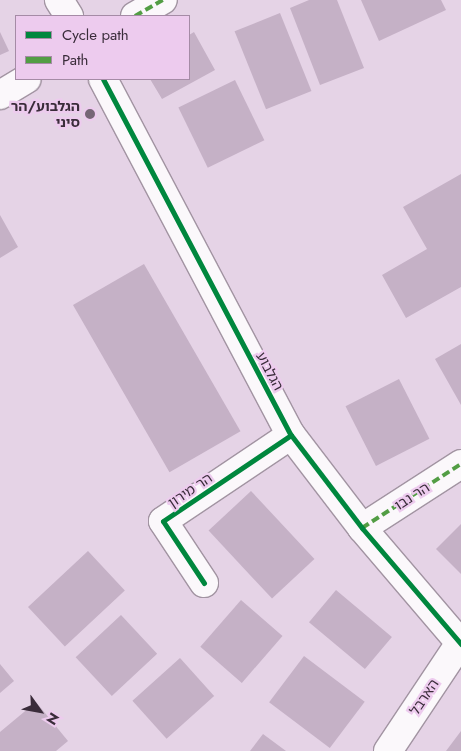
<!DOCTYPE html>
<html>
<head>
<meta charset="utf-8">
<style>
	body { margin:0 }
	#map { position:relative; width:461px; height:751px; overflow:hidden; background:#e5d3e6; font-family:Jost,"Noto Sans Hebrew",sans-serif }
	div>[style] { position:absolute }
	.building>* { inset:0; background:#c5b1c6; transform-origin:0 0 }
	.roads { filter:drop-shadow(1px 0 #a294a2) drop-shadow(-1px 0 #a294a2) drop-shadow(0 1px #a294a2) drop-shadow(0 -1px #a294a2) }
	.street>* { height:28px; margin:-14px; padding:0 14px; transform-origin:14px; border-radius:14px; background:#fbf8fb }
	.quiet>* { height:4px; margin-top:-2px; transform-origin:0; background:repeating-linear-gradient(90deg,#529d44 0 8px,transparent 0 12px) }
	.cycleway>* { height:5px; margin:-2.5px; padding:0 2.5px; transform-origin:2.5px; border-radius:2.5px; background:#00873e }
	.dots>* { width:14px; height:14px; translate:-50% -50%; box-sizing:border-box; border:2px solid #edcbee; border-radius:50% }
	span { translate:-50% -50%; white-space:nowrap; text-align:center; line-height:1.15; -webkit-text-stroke:4.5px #edcbee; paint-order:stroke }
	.poi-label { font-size:14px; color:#3a2c3a; font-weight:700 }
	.right { translate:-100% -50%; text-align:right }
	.street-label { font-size:14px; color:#3a2c3a }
	.legend { position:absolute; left:15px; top:15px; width:175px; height:65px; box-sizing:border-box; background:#edcbee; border:1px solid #a58ba6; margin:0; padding:6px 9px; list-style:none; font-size:15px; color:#3a2c3a }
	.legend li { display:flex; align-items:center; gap:10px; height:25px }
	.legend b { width:25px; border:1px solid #a58ba6 }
	.north { position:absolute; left:15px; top:686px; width:50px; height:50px; -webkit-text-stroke:4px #edcbee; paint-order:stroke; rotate:122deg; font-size:14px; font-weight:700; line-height:20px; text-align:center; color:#3a2c3a }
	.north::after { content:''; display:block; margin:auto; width:18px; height:22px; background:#3a2c3a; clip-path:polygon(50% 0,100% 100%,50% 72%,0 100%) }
</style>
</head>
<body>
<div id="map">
	<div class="building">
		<div style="clip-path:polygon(309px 0,337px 0,364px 68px,320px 85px,290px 8px)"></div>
		<div style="clip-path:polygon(361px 0,441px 0,446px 10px,379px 41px)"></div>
		<div style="left:280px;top:13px;width:84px;height:49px;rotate:68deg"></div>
		<div style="clip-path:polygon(0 32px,9px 51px,0 55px)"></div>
		<div style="clip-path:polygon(194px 32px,215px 70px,162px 99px,150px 79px,189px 79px,189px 35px)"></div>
		<div style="left:235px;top:80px;width:67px;height:63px;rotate:64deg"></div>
		<div style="clip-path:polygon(461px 174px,461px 287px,406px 318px,382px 275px,427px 249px,403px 207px)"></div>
		<div style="clip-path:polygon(0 215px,18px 247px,0 258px)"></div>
		<div style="left:144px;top:264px;width:193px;height:82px;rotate:60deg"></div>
		<div style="clip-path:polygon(461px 344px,461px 405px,435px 359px)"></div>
		<div style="left:399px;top:379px;width:67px;height:60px;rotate:63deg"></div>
		<div style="left:251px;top:491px;width:93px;height:58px;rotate:47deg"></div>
		<div style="clip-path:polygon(461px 524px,461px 574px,436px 549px)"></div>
		<div style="left:88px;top:551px;width:54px;height:82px;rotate:47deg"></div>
		<div style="left:336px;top:590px;width:73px;height:42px;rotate:40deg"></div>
		<div style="left:241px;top:600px;width:55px;height:62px;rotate:41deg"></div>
		<div style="left:121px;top:615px;width:53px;height:62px;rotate:47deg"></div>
		<div style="left:304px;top:656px;width:76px;height:58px;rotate:37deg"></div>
		<div style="left:180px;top:658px;width:51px;height:64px;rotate:48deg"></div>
		<div style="clip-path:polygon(0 664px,14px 681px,0 693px)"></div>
		<div style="clip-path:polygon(36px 702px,68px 741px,56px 751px,0 751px,0 732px)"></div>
		<div style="clip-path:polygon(461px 731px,461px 751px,446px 751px)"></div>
		<div style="clip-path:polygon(263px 734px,286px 751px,250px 751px)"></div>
	</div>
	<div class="roads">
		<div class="street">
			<div style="left:59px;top:0;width:19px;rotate:58deg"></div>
			<div style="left:135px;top:16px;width:32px;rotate:-30deg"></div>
			<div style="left:103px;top:79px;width:403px;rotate:62.2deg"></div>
			<div style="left:291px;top:435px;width:117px;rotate:52.6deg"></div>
			<div style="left:362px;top:528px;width:153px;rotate:49.5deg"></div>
			<div style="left:0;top:95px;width:31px;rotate:-31deg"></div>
			<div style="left:362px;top:528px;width:118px;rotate:-32.9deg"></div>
			<div style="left:204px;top:583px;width:74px;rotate:-123.5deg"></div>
			<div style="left:163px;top:521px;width:154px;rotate:-33.9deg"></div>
			<div style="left:388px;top:751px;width:130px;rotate:-56.3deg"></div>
		</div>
	</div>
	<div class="quiet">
		<div style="left:135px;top:16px;width:32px;rotate:-30deg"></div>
		<div style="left:362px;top:528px;width:118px;rotate:-32.9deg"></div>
	</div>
	<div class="cycleway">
		<div style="left:103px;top:79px;width:403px;rotate:62.2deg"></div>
		<div style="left:291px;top:435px;width:117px;rotate:52.6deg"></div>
		<div style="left:362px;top:528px;width:153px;rotate:49.5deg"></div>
		<div style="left:204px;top:583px;width:74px;rotate:-123.5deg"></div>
		<div style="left:163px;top:521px;width:154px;rotate:-33.9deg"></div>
	</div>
	<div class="dots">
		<div style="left:90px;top:114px;background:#766676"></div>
	</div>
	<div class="poi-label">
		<span class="right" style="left:80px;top:114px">הגלבוע/הר<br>סיני</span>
	</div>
	<div class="street-label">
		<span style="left:270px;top:371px;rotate:62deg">הגלבוע</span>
		<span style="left:190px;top:490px;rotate:-34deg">הר מירון</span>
		<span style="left:412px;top:496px;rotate:-33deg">הר נבו</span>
		<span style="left:424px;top:697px;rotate:-56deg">הארבל</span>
	</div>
	<ul class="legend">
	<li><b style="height:6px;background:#00873e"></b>Cycle path</li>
	<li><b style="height:6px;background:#529d44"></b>Path</li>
	</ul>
	<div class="north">N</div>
</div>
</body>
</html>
